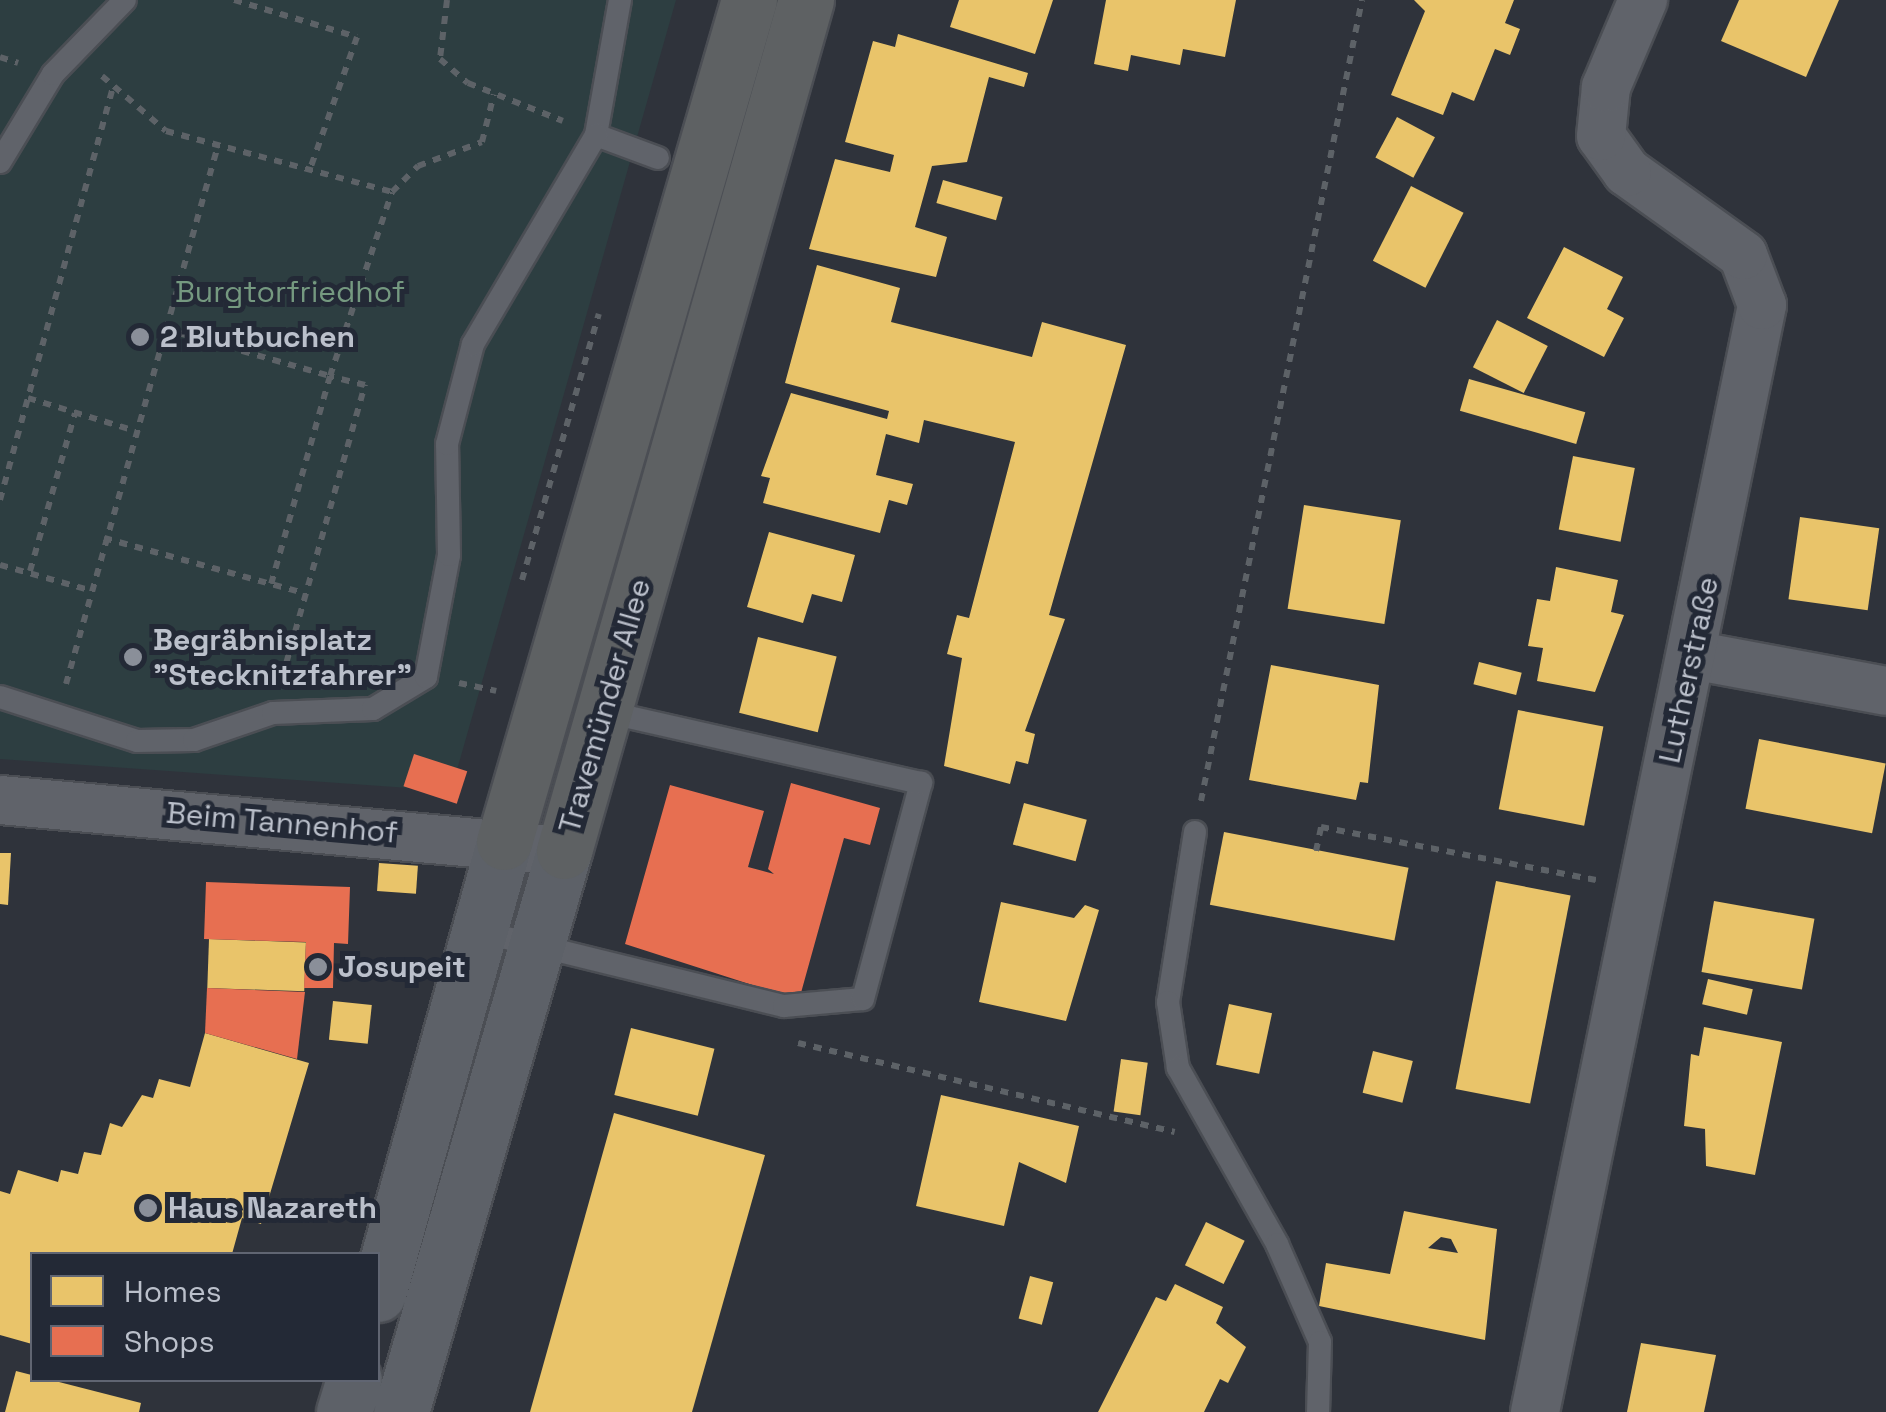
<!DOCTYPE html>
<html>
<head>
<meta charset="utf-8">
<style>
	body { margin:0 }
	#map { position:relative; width:1886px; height:1412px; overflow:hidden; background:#2f333b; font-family:"Space Grotesk",sans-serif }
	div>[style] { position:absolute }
	.green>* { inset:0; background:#2d3e41 }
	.homes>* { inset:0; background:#e9c46a; transform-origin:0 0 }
	.shops>* { inset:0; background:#e76f51; transform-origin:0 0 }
	.path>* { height:6px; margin-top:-3px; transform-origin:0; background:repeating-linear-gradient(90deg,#5d6267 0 8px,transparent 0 16px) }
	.roads { filter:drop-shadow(2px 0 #4b4e54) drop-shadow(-2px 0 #4b4e54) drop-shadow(0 2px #4b4e54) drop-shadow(0 -2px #4b4e54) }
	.lane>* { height:22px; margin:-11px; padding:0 11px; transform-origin:11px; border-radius:11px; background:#60636a }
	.street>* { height:48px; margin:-24px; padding:0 24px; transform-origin:24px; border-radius:24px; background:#60636a }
	.secondary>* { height:55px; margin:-27.5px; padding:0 27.5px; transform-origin:27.5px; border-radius:27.5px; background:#5d6168 }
	.highway>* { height:55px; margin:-27.5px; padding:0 27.5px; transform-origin:27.5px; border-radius:27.5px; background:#5e6163 }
	.dots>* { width:28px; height:28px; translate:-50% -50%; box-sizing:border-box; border:5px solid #232936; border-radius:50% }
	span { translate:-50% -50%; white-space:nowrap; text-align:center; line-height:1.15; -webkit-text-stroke:10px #232936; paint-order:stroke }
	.park-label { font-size:30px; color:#759980 }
	.poi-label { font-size:30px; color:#bbc0cb; font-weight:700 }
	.left { translate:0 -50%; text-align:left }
	.street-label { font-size:30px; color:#bbc0cb }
	.legend { position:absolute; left:30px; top:1252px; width:350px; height:130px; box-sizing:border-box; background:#232936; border:2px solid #606572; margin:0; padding:12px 18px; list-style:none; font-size:30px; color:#bbc0cb }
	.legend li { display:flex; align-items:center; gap:20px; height:50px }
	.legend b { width:50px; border:2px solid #606572 }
</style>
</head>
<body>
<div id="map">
	<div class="green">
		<div style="clip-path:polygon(0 0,676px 0,451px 791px,0 759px)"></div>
	</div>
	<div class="homes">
		<div style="clip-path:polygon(959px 0,1053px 0,1035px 54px,950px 27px)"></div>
		<div style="clip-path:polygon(1106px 0,1236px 0,1225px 57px,1183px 49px,1180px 65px,1131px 55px,1128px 71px,1094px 64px)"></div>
		<div style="clip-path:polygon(1414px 0,1514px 0,1505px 23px,1520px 29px,1510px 55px,1495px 49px,1474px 101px,1452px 92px,1443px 115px,1391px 95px,1425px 11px)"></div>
		<div style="clip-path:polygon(1739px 0,1839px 0,1806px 77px,1721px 41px)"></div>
		<div style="clip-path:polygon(898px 34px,1028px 73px,1024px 87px,989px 77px,967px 162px,932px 166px,915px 227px,947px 237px,936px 277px,809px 249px,835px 159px,890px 172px,894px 155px,845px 142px,873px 41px,895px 47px)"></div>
		<div style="left:1397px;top:117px;width:43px;height:46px;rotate:28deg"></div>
		<div style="left:943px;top:180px;width:62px;height:24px;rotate:16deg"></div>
		<div style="left:1411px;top:186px;width:59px;height:84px;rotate:27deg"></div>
		<div style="clip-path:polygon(1564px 247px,1623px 277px,1607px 309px,1624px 318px,1604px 357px,1527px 318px)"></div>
		<div style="clip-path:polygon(817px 265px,900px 288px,891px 322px,1032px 357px,1042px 322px,1126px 345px,1049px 615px,1065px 619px,1025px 731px,1035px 734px,1028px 764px,1016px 761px,1010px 784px,944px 766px,962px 658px,947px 654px,957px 615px,969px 618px,1015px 442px,924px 420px,919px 443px,886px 434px,876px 475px,913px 484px,907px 505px,889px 500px,880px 533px,763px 503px,770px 478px,761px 476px,791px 393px,887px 419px,889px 411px,785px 383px)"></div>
		<div style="left:1497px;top:320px;width:57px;height:53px;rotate:27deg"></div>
		<div style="left:1469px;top:379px;width:121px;height:33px;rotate:16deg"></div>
		<div style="left:1573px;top:456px;width:63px;height:75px;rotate:11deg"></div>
		<div style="left:1304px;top:505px;width:98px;height:105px;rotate:9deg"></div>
		<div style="left:1800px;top:517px;width:80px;height:83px;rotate:8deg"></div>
		<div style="clip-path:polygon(769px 532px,855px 555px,842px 602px,812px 594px,803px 623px,747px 607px)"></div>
		<div style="clip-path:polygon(1556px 567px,1618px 580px,1611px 612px,1624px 615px,1595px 692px,1537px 681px,1543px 648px,1528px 646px,1537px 599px,1550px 601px)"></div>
		<div style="left:758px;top:637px;width:81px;height:78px;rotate:14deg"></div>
		<div style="left:1479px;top:662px;width:44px;height:23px;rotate:14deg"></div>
		<div style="clip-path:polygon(1271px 665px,1379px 685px,1368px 783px,1360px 782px,1356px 800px,1249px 780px)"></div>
		<div style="left:1518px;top:710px;width:87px;height:101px;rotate:11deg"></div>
		<div style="left:1759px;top:739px;width:129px;height:71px;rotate:11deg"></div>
		<div style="left:1024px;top:803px;width:65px;height:43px;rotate:15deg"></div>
		<div style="left:1224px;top:832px;width:188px;height:74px;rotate:11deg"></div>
		<div style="clip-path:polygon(0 853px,11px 853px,8px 905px,0 904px)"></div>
		<div style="left:379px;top:863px;width:39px;height:28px;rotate:4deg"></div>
		<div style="left:1496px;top:881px;width:76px;height:212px;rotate:11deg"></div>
		<div style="left:1714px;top:901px;width:102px;height:72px;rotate:10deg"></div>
		<div style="clip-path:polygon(1001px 902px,1074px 918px,1085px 905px,1099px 910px,1066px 1021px,979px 1002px)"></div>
		<div style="left:209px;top:939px;width:97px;height:49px;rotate:2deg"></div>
		<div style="left:1708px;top:979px;width:46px;height:26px;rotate:13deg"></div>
		<div style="left:333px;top:1001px;width:39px;height:39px;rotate:6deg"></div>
		<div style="left:1229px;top:1004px;width:44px;height:62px;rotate:12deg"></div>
		<div style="clip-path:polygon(1704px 1027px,1782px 1042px,1755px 1175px,1706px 1166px,1705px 1129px,1684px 1126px,1691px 1054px,1699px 1056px)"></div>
		<div style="left:631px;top:1028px;width:86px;height:69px;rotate:14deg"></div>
		<div style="clip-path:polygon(205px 1033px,309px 1063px,261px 1224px,242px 1218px,232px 1254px,32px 1254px,32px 1344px,0 1335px,0 1191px,10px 1194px,18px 1170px,58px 1182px,61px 1170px,78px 1174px,84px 1152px,101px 1155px,110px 1123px,122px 1127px,142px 1095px,153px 1098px,159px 1079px,190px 1087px)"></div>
		<div style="left:1373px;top:1051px;width:41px;height:43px;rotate:14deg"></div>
		<div style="left:1121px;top:1059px;width:27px;height:53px;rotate:8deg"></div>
		<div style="clip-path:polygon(941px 1095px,1079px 1126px,1066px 1183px,1019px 1162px,1004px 1226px,916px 1206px)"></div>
		<div style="clip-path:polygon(614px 1113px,765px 1155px,692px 1412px,530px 1412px)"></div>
		<div style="clip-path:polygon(evenodd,1404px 1211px,1497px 1229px,1485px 1340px,1319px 1306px,1326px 1263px,1390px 1274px,1404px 1211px,1441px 1237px,1451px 1239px,1458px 1253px,1428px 1248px,1441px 1237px)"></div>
		<div style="left:1206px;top:1222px;width:43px;height:48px;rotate:26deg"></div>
		<div style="left:1030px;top:1276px;width:24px;height:44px;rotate:15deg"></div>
		<div style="clip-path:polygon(1175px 1284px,1223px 1307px,1216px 1323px,1246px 1347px,1228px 1383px,1220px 1379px,1204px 1412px,1098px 1412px,1156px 1297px,1166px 1301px)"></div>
		<div style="clip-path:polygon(1641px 1343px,1716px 1355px,1704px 1412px,1627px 1412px)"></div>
		<div style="clip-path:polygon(16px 1371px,141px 1403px,139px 1412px,5px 1412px)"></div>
	</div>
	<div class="shops">
		<div style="left:414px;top:754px;width:56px;height:34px;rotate:18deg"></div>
		<div style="clip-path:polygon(791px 783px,880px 808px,870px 845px,844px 838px,799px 1000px,625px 944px,670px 785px,764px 811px,748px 867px,774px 874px,768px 869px)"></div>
		<div style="clip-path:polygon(206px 882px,350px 887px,348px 944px,334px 943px,333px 988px,304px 988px,306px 942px,204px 939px)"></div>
		<div style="clip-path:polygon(207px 988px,305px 992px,297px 1059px,205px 1033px)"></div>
	</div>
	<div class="path">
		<div style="left:234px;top:0;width:128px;rotate:16.7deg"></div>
		<div style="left:357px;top:37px;width:143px;rotate:109.6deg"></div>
		<div style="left:447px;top:0;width:59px;rotate:96.8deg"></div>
		<div style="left:440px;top:59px;width:37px;rotate:41deg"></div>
		<div style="left:468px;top:83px;width:102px;rotate:21.8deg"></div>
		<div style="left:0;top:57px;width:19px;rotate:18deg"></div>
		<div style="left:102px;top:76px;width:84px;rotate:40.7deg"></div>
		<div style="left:166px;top:131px;width:234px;rotate:15.1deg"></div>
		<div style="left:165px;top:329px;width:172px;rotate:15.9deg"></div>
		<div style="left:330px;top:376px;width:216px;rotate:105.8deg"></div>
		<div style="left:28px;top:398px;width:112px;rotate:17.1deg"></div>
		<div style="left:0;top:500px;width:427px;rotate:-74.7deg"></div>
		<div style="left:104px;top:538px;width:207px;rotate:15.4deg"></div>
		<div style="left:0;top:565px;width:92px;rotate:15.7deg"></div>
		<div style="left:30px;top:571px;width:164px;rotate:-74.1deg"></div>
		<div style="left:522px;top:580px;width:277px;rotate:-73.9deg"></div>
		<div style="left:282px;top:678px;width:305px;rotate:-74.2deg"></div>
		<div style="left:365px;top:385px;width:36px;rotate:-166deg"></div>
		<div style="left:330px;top:376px;width:194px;rotate:-71.4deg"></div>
		<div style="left:392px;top:192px;width:37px;rotate:-45deg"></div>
		<div style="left:418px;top:166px;width:68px;rotate:-20.6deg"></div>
		<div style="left:482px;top:142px;width:49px;rotate:-76deg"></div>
		<div style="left:459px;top:683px;width:38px;rotate:12deg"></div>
		<div style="left:66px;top:684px;width:556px;rotate:-74.24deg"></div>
		<div style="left:1201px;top:801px;width:817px;rotate:-78.64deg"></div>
		<div style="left:1316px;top:851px;width:25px;rotate:-78deg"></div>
		<div style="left:1321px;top:827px;width:280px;rotate:10.9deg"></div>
		<div style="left:798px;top:1043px;width:387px;rotate:13.3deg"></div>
	</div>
	<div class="roads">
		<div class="lane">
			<div style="left:620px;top:0;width:137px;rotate:100.1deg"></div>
			<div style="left:596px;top:135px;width:66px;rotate:20.4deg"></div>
			<div style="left:0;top:162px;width:103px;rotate:-58.9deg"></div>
			<div style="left:53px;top:74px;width:103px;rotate:-45.8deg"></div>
			<div style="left:0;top:697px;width:144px;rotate:17.8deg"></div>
			<div style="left:137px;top:741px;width:57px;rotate:-1deg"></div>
			<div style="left:194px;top:740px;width:83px;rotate:-18.9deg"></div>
			<div style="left:273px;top:713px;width:100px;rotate:-2.3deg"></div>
			<div style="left:373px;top:709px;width:62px;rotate:-31.1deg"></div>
			<div style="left:426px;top:677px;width:124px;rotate:-79.3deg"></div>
			<div style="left:449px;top:555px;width:111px;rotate:-91deg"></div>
			<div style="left:447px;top:444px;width:103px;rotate:-75.4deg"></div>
			<div style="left:473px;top:344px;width:243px;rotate:-59.5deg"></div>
			<div style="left:1195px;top:832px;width:172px;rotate:99deg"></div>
			<div style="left:1168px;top:1002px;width:67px;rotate:81.4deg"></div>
			<div style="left:1178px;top:1068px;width:202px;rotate:60.6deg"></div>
			<div style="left:1277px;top:1244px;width:107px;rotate:66.3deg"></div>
			<div style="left:1320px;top:1342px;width:70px;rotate:91.6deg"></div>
			<div style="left:478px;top:931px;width:315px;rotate:13.8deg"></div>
			<div style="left:784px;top:1006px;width:79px;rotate:-5.1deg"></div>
			<div style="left:863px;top:999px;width:224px;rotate:-75deg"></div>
			<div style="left:921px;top:783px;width:324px;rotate:-167.3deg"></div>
		</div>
		<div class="street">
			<div style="left:1692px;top:655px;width:197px;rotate:10.5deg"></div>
			<div style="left:0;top:800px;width:566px;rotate:5.17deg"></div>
			<div style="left:1535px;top:1412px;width:1130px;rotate:-78.41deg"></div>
			<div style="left:1762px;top:305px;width:53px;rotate:-110.8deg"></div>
			<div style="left:1743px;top:255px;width:143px;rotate:-144.4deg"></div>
			<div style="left:1627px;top:172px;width:44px;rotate:-125.8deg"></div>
			<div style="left:1601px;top:136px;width:49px;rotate:-84.2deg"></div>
			<div style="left:1606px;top:87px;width:95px;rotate:-67deg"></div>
		</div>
		<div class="secondary">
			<div style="left:378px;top:1294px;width:469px;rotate:-74.4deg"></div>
			<div style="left:344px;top:1412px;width:34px;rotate:-73deg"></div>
			<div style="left:401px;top:1412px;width:584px;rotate:-73.8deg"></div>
		</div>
		<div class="highway">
			<div style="left:504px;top:842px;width:877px;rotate:-73.78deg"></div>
			<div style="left:564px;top:851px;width:885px;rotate:-74.13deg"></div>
		</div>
	</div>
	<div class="dots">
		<div style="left:140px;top:337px;background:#8a8f99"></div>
		<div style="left:133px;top:657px;background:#8a8f99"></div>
		<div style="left:318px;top:967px;background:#8a8f99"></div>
		<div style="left:148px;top:1208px;background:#8a8f99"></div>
	</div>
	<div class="park-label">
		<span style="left:290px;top:292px">Burgtorfriedhof</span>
	</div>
	<div class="poi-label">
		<span class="left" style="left:160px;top:337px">2 Blutbuchen</span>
		<span class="left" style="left:153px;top:657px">Begräbnisplatz<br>"Stecknitzfahrer"</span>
		<span class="left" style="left:338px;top:967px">Josupeit</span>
		<span class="left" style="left:168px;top:1208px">Haus Nazareth</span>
	</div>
	<div class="street-label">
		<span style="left:1689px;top:670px;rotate:-78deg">Lutherstraße</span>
		<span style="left:605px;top:706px;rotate:-74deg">Travemünder Allee</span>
		<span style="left:282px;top:823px;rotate:5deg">Beim Tannenhof</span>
	</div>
	<ul class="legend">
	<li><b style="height:28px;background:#e9c46a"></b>Homes</li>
	<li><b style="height:28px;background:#e76f51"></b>Shops</li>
	</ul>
</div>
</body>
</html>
